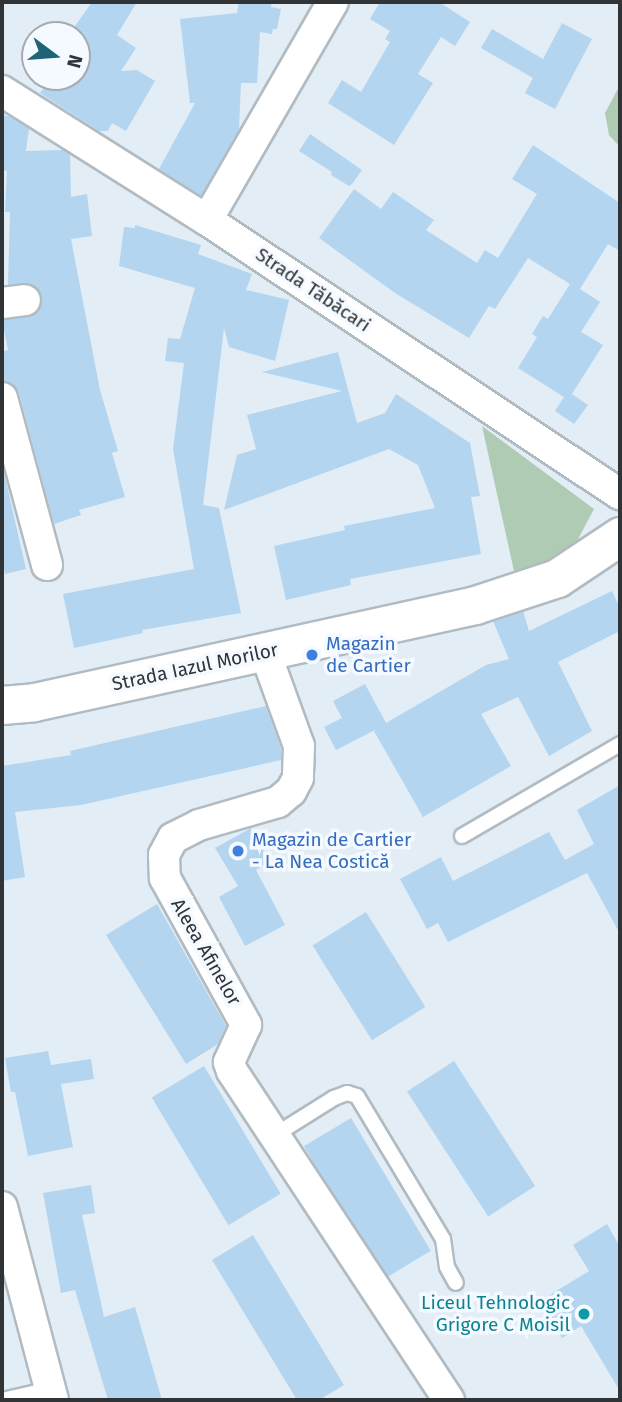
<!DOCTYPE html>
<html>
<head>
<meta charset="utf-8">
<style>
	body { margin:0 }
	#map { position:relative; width:622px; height:1402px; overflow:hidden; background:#e3edf5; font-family:"Fira Sans",sans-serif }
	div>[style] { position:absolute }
	.green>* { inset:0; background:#afcbb3 }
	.building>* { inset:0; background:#b4d5ef; transform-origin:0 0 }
	.roads { filter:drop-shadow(2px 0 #b1bbc2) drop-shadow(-2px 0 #b1bbc2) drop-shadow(0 2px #b1bbc2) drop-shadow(0 -2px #b1bbc2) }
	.service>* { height:14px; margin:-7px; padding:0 7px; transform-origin:7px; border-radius:7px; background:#fff }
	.minor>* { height:30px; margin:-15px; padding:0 15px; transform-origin:15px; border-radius:15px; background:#fff }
	.tertiary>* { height:37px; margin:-18.5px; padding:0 18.5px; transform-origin:18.5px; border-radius:18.5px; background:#fff }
	.dots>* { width:19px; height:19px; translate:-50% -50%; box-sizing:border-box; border:4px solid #f4faff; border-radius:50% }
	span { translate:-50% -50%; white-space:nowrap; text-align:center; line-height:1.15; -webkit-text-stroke:7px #f4faff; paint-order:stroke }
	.street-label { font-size:19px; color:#303437 }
	.shop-label { font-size:19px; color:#366cbe }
	.left { translate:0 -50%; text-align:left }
	.culture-label { font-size:19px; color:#0d838f }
	.right { translate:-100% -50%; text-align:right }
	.frame { position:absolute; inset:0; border:4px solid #303437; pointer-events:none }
	.north { position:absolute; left:21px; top:21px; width:70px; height:70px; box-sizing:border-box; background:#f4faff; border:2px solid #a6abaf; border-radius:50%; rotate:106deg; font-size:19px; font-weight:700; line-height:28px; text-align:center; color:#303437 }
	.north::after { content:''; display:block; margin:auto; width:24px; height:32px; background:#1f6375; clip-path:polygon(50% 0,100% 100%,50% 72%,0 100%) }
</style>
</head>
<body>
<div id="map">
	<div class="green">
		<div style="clip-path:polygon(620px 85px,620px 147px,609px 135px,605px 113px)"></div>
		<div style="clip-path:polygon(482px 426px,594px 509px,575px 545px,544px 566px,514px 571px)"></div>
	</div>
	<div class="building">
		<div style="clip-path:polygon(92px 2px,137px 2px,117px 35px,136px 48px,121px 71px,137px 70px,155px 81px,126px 131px,112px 123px,108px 131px,99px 131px,40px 93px,52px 77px,77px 77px,77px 35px,70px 33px)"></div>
		<div style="clip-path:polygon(239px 2px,272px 2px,271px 7px,281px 9px,277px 29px,273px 29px,272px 34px,260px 32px,257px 83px,241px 83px,239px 129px,201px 196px,159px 169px,195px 103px,190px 103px,180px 19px,237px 13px)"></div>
		<div style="clip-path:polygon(380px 2px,439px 2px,470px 22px,455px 46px,441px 37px,418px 74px,433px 83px,394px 145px,328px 103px,342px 80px,361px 92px,390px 42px,385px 39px,390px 31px,370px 19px)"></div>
		<div style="clip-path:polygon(562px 23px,592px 39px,555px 109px,525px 93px,533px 78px,481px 48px,492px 29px,543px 59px)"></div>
		<div style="clip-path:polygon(2px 115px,10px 117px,29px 129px,26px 151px,64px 150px,70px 154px,71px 197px,87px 194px,92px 236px,71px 239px,100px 390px,118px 451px,112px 453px,125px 497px,79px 510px,81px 515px,54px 524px,19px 393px,14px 385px,3px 381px,2px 377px,2px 352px,8px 350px,2px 320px,35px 314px,42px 298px,38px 289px,31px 284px,8px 285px,10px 212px,5px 212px,7px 171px,2px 170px)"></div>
		<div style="clip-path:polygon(310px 134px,362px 170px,352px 184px,349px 186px,331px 175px,332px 172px,299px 151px)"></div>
		<div style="clip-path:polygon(533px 145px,620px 203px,620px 251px,608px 244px,580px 289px,600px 302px,581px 332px,603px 345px,572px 394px,588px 405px,574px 424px,555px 411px,564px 397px,518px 368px,537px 337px,532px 334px,543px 316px,548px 319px,570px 284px,528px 258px,495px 309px,489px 306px,469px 338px,395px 293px,319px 238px,354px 189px,381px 209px,393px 192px,434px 220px,426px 230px,477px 263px,485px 250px,498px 258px,537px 194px,512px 179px)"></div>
		<div style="clip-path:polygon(135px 225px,201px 245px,198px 254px,252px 274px,246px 290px,289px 300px,275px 361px,229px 347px,224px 328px,203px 505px,219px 508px,241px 613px,142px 630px,143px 633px,74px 648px,63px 594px,194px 569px,173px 449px,184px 363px,165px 361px,168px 338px,180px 339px,195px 288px,119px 266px,124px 227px,135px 228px)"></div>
		<div style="clip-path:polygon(338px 352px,357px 423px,385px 413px,396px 394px,470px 443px,480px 496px,471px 497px,481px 554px,350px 579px,351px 585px,286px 600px,274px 546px,345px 530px,344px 526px,435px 508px,418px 465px,389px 449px,224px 510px,237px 455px,256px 449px,247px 415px,342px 391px,262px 372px)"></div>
		<div style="clip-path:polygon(2px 464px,26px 569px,5px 574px,2px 557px)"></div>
		<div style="clip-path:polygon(612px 591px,620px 608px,620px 631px,558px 662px,592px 731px,549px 756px,518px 697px,481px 714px,511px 766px,423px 817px,374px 731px,377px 729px,336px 750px,324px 727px,342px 718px,333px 701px,365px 684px,386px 723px,486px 665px,509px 659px,493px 621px,523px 611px,529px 631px)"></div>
		<div style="clip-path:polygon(266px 706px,281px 749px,281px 760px,81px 805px,15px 812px,25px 877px,2px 881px,2px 766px,71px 755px,70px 751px)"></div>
		<div style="clip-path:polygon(620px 785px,620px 934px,587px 873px,448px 942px,438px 923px,427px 929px,400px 879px,441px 857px,453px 881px,549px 832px,565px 860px,594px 844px,577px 810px)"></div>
		<div style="clip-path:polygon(251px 828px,270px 861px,256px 870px,285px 925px,245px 946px,219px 897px,238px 886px,215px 848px)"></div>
		<div style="clip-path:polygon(157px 904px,226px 1026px,218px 1044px,186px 1064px,106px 935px)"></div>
		<div style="left:366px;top:912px;width:112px;height:63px;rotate:58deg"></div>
		<div style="clip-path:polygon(48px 1051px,51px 1065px,91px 1059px,94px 1079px,61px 1084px,73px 1147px,28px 1156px,15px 1092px,11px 1092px,5px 1058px)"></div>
		<div style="left:454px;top:1061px;width:149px;height:56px;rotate:57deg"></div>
		<div style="left:204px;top:1066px;width:149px;height:61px;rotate:59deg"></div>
		<div style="left:351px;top:1118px;width:155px;height:55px;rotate:59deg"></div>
		<div style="clip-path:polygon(91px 1185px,95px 1213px,82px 1215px,104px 1317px,135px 1307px,162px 1400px,108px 1400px,75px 1290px,61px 1293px,43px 1193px)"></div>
		<div style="clip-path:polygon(607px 1224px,620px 1247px,620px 1391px,581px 1326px,562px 1338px,540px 1301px,589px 1271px,573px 1245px)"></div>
		<div style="clip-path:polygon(253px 1235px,344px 1385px,319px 1400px,297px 1400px,212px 1260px)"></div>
	</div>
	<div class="roads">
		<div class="service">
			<div style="left:462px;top:836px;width:183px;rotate:-30.2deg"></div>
			<div style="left:275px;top:1135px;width:70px;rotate:-32.1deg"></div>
			<div style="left:334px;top:1098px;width:14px;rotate:-21deg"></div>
			<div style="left:347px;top:1093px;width:10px;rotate:17deg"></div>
			<div style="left:357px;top:1096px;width:167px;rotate:59deg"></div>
			<div style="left:443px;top:1239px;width:28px;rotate:82deg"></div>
			<div style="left:447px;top:1267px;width:18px;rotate:61deg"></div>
			<div style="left:2px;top:1400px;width:49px;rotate:-12.9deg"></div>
		</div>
		<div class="minor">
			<div style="left:2px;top:91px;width:242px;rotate:32.2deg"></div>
			<div style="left:207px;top:220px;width:496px;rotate:33.6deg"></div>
			<div style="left:207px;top:220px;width:252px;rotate:-60deg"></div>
			<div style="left:2px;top:303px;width:23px;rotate:-7deg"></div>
			<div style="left:2px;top:398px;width:173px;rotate:74.9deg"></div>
			<div style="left:265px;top:652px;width:100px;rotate:70.1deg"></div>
			<div style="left:299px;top:746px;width:32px;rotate:92deg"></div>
			<div style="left:298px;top:778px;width:15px;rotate:118deg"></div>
			<div style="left:291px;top:791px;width:17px;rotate:140deg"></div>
			<div style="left:278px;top:802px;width:82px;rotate:163.8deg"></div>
			<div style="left:199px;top:825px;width:29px;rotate:153deg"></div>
			<div style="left:173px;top:838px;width:19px;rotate:118deg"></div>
			<div style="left:164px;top:855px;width:23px;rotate:88deg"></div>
			<div style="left:165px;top:878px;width:168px;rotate:61.1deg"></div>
			<div style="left:246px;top:1025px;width:41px;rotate:114.7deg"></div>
			<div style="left:229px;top:1062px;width:9px;rotate:72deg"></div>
			<div style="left:232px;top:1071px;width:394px;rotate:56.6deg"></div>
			<div style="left:2px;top:1207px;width:200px;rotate:75.2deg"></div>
		</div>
		<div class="tertiary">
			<div style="left:2px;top:705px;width:32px;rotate:-5deg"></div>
			<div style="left:34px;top:702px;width:452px;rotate:-12.4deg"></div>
			<div style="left:475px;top:605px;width:86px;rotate:-18.2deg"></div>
			<div style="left:557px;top:578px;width:76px;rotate:-33.7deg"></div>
		</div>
	</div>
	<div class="dots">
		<div style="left:312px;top:655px;background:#3f7fe0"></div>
		<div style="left:238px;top:851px;background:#3f7fe0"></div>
		<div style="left:584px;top:1314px;background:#0f9aa8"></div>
	</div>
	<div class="street-label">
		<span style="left:313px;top:290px;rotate:34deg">Strada Tăbăcari</span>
		<span style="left:195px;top:667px;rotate:-12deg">Strada Iazul Morilor</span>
		<span style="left:206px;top:952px;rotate:60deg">Aleea Afinelor</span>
	</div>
	<div class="shop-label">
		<span class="left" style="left:326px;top:655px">Magazin<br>de Cartier</span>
		<span class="left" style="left:252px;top:851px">Magazin de Cartier<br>- La Nea Costică</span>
	</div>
	<div class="culture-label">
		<span class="right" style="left:570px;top:1314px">Liceul Tehnologic<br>Grigore C Moisil</span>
	</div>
	<div class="frame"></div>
	<div class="north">N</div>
</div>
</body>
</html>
